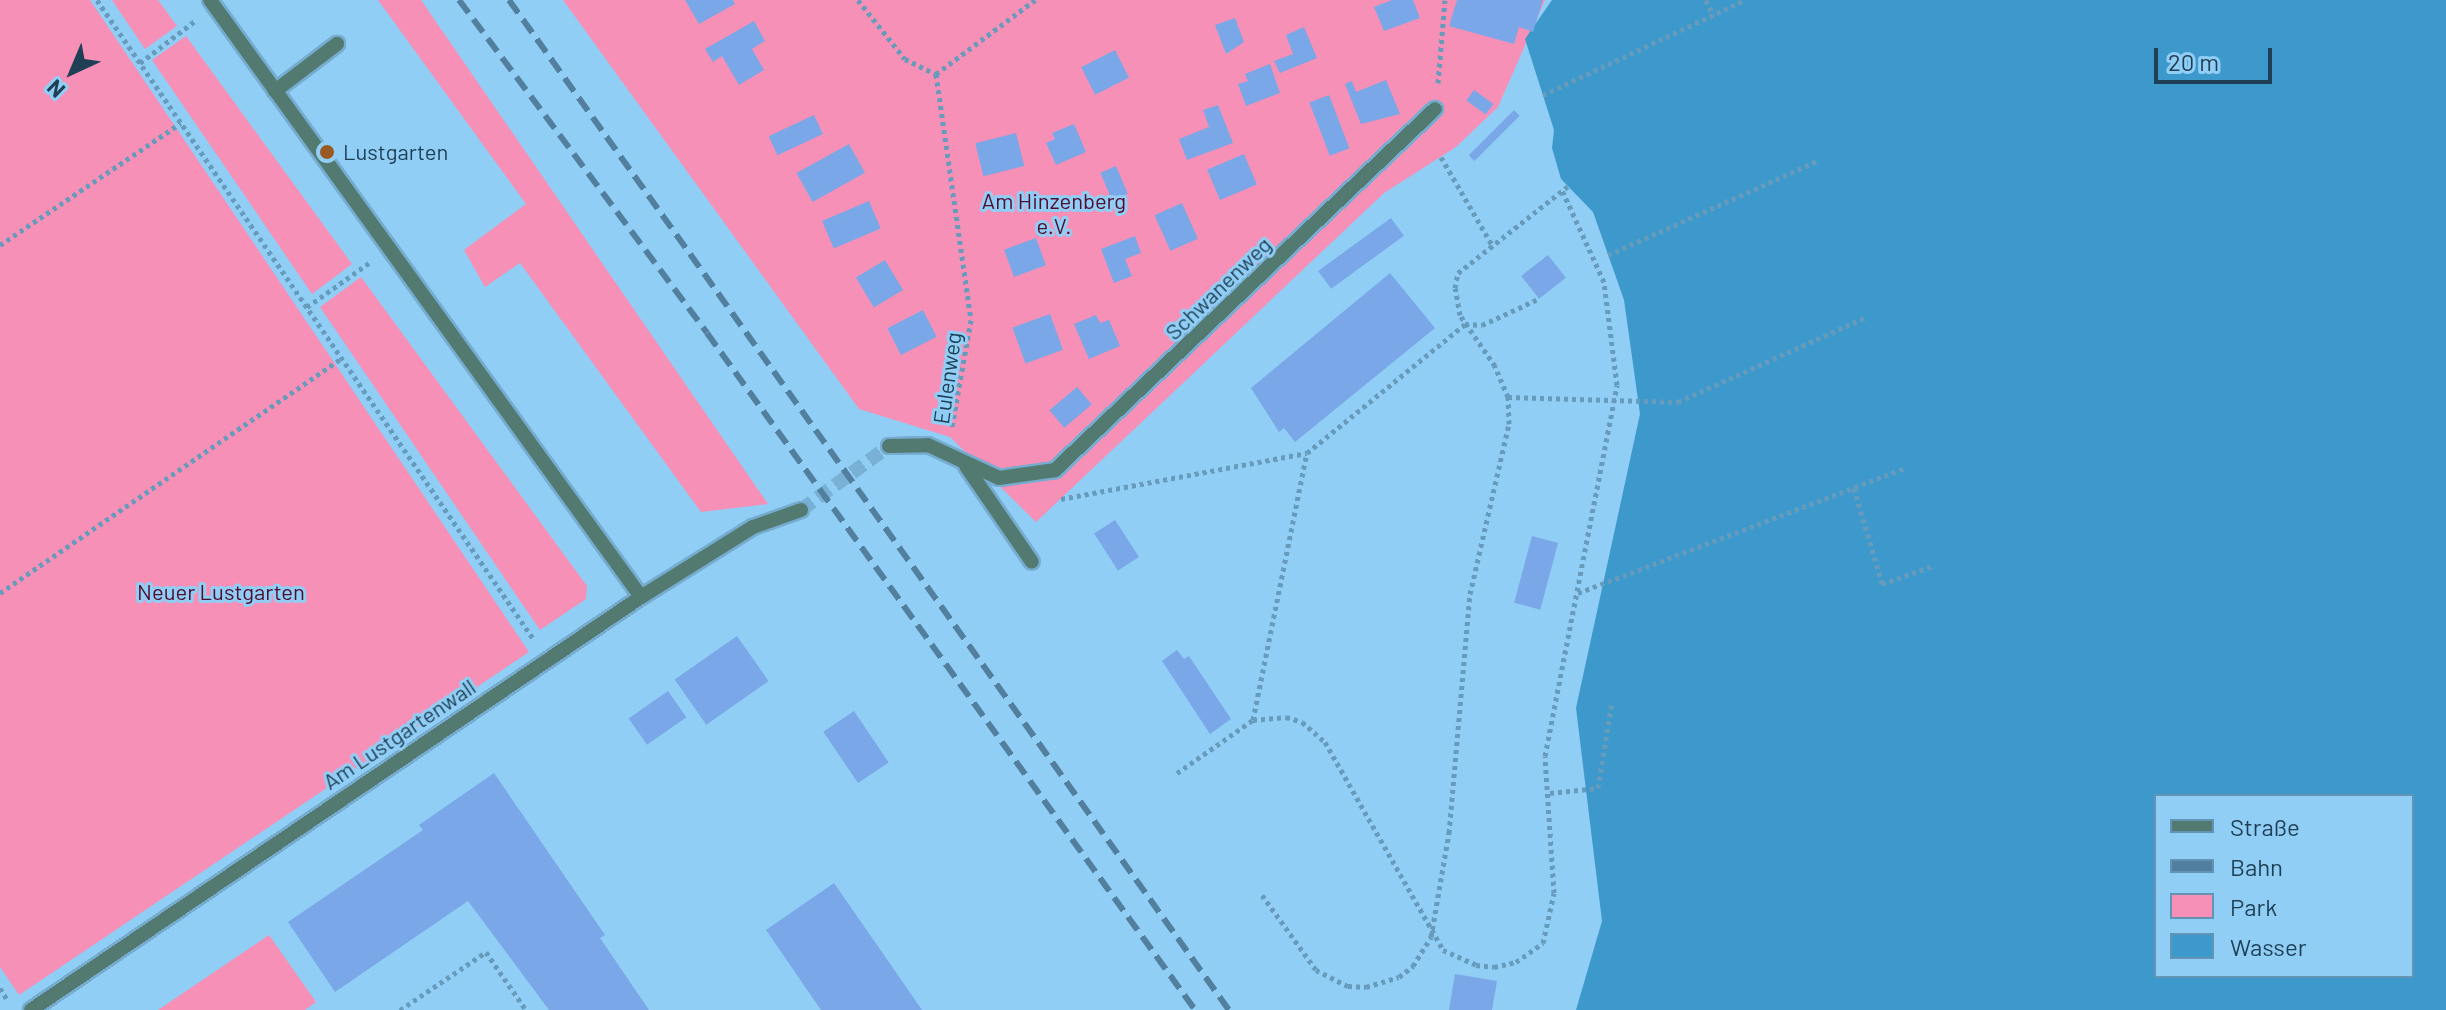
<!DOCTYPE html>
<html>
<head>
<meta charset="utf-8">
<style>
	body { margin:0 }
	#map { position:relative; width:2446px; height:1010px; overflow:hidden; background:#90cef6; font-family:Barlow,sans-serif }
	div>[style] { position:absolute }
	.green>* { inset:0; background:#f690b6 }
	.water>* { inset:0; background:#3d99cc }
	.building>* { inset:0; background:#7aa7e7; transform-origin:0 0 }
	.minor-tunnel>* { height:14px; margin-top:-7px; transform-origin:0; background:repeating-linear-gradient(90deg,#79b1d6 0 14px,transparent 0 21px) }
	.path>* { height:5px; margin-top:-2.5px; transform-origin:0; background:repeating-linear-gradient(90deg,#679bbc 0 4px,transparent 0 8px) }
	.roads { filter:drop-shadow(2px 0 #75accf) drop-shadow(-2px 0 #75accf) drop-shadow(0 2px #75accf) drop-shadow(0 -2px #75accf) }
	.minor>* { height:14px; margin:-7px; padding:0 7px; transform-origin:7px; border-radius:7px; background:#537a70 }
	.rail>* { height:6px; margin-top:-3px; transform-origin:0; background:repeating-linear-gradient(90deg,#517f9d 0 16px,transparent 0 24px) }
	.dots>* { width:22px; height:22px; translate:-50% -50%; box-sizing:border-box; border:4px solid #90cef6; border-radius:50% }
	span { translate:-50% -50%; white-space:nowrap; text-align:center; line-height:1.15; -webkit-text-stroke:6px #90cef6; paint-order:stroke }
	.poi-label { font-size:22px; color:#1e3f54 }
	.left { translate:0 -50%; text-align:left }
	.park-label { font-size:22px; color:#520c2d }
	.street-label { font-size:22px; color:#1e3f54 }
	.legend { position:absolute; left:2154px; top:794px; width:260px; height:184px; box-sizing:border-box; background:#90cef6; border:2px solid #6295b5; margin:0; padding:10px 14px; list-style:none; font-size:24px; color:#1e3f54 }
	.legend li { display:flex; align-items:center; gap:16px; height:40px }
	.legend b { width:40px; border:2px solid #6295b5 }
	.north { position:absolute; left:32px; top:32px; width:80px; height:80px; -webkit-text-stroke:6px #90cef6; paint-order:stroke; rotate:224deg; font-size:22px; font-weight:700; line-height:32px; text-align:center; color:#1e3f54 }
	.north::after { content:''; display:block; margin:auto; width:28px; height:36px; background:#1e3f54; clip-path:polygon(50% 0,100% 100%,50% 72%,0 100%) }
	.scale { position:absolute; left:2154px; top:48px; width:118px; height:36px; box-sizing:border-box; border:4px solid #1e3f54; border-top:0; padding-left:10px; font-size:24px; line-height:28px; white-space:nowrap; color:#1e3f54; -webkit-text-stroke:6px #90cef6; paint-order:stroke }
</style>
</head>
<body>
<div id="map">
	<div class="green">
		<div style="clip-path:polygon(0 0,90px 0,529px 652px,19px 995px,0 967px)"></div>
		<div style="clip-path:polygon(112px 0,158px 0,177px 26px,145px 49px)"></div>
		<div style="clip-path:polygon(378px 0,421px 0,768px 504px,701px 512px,520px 263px,485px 287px,464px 250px,526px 204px)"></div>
		<div style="clip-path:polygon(563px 0,1545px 0,1498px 107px,1456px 147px,1384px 193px,1036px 522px,950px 437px,859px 409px)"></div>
		<div style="clip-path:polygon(186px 36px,352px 264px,312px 294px,152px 60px)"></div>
		<div style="clip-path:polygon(361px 277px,587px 586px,586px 599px,540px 630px,320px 307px)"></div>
		<div style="clip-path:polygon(269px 935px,316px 1002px,305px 1010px,158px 1010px)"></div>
	</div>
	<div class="water">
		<div style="clip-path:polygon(evenodd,1552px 0,2446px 0,2446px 1010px,1576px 1010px,1602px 921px,1576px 708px,1640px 414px,1624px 300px,1593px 212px,1561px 179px,1552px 148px,1554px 130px,1525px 39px,1552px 0,2156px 796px,2412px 796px,2412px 976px,2156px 976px,2156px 796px)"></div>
	</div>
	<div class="building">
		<div style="clip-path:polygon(685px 0,733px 0,735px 4px,699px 24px)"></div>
		<div style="clip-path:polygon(1392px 0,1413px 0,1420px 18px,1384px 31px,1374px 7px)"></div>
		<div style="clip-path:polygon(1457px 0,1543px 0,1533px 32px,1519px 27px,1514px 44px,1449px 26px)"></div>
		<div style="clip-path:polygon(1235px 18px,1244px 42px,1226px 54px,1215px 25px)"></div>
		<div style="clip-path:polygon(754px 21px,765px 41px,752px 49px,764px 70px,739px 85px,722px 56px,713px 62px,705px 49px)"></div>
		<div style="clip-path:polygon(1304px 27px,1317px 58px,1280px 73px,1274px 61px,1293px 54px,1286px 35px)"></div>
		<div style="left:1115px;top:50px;width:31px;height:38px;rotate:63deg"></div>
		<div style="clip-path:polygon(1270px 64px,1280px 93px,1246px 106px,1238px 84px,1248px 81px,1245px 74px)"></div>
		<div style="clip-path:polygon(1386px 80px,1400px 114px,1361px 124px,1345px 84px,1352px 81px,1356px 92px)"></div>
		<div style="left:1474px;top:90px;width:24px;height:13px;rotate:36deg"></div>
		<div style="left:1329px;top:95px;width:57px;height:21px;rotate:69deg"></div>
		<div style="clip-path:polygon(1218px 105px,1233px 143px,1187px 160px,1179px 139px,1209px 127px,1203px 110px)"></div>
		<div style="left:1514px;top:110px;width:8px;height:64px;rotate:45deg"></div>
		<div style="left:814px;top:115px;width:21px;height:50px;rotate:65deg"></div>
		<div style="clip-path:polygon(1074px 124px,1086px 152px,1056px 165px,1046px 143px,1055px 139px,1052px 133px)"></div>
		<div style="left:1016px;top:133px;width:34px;height:42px;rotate:76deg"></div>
		<div style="left:849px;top:144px;width:33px;height:60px;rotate:61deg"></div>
		<div style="left:1244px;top:154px;width:33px;height:40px;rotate:67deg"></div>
		<div style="left:1116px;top:166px;width:30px;height:17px;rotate:67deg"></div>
		<div style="left:869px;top:201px;width:30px;height:51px;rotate:67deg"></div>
		<div style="left:1182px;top:203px;width:39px;height:30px;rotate:66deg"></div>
		<div style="left:1391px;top:218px;width:22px;height:90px;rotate:54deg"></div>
		<div style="clip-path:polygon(1135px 236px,1141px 253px,1125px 259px,1132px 276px,1114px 283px,1101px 249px)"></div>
		<div style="left:1036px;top:238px;width:29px;height:34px;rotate:70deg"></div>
		<div style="left:1548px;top:255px;width:29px;height:34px;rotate:52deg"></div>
		<div style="left:885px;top:260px;width:35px;height:34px;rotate:59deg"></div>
		<div style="clip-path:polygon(1390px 273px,1435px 328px,1295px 442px,1284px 428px,1279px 432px,1251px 388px)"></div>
		<div style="left:923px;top:310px;width:30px;height:40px;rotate:63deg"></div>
		<div style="left:1050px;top:314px;width:38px;height:40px;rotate:70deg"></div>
		<div style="clip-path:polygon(1096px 315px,1100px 323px,1109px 320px,1120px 346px,1089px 359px,1074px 324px)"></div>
		<div style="left:1077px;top:387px;width:23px;height:36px;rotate:50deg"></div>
		<div style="left:1115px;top:520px;width:44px;height:25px;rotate:57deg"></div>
		<div style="left:1532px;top:536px;width:27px;height:69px;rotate:15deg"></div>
		<div style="left:737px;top:636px;width:55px;height:76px;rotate:55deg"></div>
		<div style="clip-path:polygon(1177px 650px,1184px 659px,1189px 656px,1231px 719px,1210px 734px,1162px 661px)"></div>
		<div style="left:668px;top:691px;width:32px;height:48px;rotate:55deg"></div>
		<div style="left:854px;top:711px;width:62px;height:37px;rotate:56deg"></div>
		<div style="clip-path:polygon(494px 773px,605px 935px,600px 938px,649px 1010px,549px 1010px,468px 901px,335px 992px,288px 922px,423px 830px,419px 825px)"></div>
		<div style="clip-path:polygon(834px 883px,922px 1010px,821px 1010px,766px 930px)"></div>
		<div style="clip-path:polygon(1455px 974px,1497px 981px,1492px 1010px,1449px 1010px)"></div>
	</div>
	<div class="minor-tunnel">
		<div style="left:801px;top:510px;width:109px;rotate:-36deg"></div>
	</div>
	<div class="path">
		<div style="left:97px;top:0;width:775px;rotate:55.67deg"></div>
		<div style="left:858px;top:0;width:75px;rotate:51.5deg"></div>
		<div style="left:905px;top:59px;width:34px;rotate:26deg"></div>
		<div style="left:936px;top:74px;width:248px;rotate:81.9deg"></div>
		<div style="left:971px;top:320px;width:109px;rotate:100.1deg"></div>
		<div style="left:1706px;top:0;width:17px;rotate:65deg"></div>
		<div style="left:140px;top:63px;width:69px;rotate:-37.4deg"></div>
		<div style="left:936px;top:74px;width:124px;rotate:-36.8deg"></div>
		<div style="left:1438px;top:83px;width:83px;rotate:-85.2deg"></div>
		<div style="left:1543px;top:95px;width:223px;rotate:-25.2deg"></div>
		<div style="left:1441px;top:157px;width:102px;rotate:59.9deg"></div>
		<div style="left:0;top:245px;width:218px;rotate:-34deg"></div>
		<div style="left:1608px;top:255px;width:229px;rotate:-24.2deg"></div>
		<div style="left:307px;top:307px;width:76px;rotate:-35.4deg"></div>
		<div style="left:1508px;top:397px;width:170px;rotate:1.7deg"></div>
		<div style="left:1678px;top:402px;width:206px;rotate:-24.3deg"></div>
		<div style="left:1854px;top:488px;width:100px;rotate:73.7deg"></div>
		<div style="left:1882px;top:584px;width:56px;rotate:-19.7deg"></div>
		<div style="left:1061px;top:499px;width:250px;rotate:-10.6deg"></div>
		<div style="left:1307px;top:453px;width:204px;rotate:-39.2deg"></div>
		<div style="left:1465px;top:324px;width:17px;rotate:3deg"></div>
		<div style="left:1482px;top:325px;width:60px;rotate:-24.8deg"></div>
		<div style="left:0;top:593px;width:415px;rotate:-34.5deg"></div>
		<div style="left:1578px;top:593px;width:351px;rotate:-20.9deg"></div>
		<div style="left:1253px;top:720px;width:272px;rotate:-78.6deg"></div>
		<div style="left:1177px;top:773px;width:93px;rotate:-34.9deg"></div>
		<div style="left:1253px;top:720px;width:33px;rotate:-5deg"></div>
		<div style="left:1286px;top:717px;width:17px;rotate:17deg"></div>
		<div style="left:1302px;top:722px;width:30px;rotate:41deg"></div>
		<div style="left:1325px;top:742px;width:239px;rotate:60.4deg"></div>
		<div style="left:1443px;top:950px;width:36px;rotate:24deg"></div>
		<div style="left:1476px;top:965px;width:18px;rotate:6deg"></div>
		<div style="left:1494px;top:967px;width:23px;rotate:-13deg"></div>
		<div style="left:1516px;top:962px;width:33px;rotate:-35deg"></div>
		<div style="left:1543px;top:943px;width:51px;rotate:-77.6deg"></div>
		<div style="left:1554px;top:893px;width:137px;rotate:-93.8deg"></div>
		<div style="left:1545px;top:756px;width:378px;rotate:-79deg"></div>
		<div style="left:1617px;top:385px;width:104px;rotate:-97.2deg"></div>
		<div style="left:1604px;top:282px;width:101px;rotate:-114.5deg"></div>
		<div style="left:1550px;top:793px;width:48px;rotate:-5.9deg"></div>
		<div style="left:1598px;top:788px;width:87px;rotate:-80.8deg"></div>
		<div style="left:1262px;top:895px;width:92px;rotate:54.2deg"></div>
		<div style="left:1316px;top:970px;width:36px;rotate:27deg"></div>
		<div style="left:1348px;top:986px;width:18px;rotate:3deg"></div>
		<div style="left:1366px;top:987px;width:34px;rotate:-17deg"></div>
		<div style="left:1399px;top:977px;width:18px;rotate:-38deg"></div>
		<div style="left:1413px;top:966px;width:34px;rotate:-58deg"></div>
		<div style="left:1431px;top:937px;width:106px;rotate:-80.2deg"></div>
		<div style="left:1449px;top:833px;width:240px;rotate:-85deg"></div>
		<div style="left:1470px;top:594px;width:174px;rotate:-77.1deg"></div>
		<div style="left:1509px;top:424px;width:27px;rotate:-92deg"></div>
		<div style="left:1508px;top:397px;width:34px;rotate:-113deg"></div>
		<div style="left:1495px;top:366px;width:62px;rotate:-124.5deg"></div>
		<div style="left:1460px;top:315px;width:27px;rotate:-100deg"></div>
		<div style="left:1455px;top:288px;width:15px;rotate:-79deg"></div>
		<div style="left:1458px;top:273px;width:140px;rotate:-38.3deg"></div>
		<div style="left:0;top:988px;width:15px;rotate:58deg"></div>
		<div style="left:400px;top:1010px;width:104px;rotate:-34deg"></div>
		<div style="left:486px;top:952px;width:70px;rotate:55.4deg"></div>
	</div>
	<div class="roads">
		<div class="minor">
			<div style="left:210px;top:0;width:736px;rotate:54.17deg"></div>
			<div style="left:275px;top:91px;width:78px;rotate:-37.2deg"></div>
			<div style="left:889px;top:446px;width:39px;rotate:-1deg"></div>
			<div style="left:928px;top:445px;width:78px;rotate:24.9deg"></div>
			<div style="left:999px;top:478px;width:57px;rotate:-8.1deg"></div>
			<div style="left:1055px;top:470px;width:524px;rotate:-43.53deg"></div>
			<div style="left:966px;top:466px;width:116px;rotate:55.5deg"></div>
			<div style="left:31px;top:1010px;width:737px;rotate:-34.1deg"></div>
			<div style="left:641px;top:597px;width:132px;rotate:-32deg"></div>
			<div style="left:753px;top:527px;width:51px;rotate:-19.5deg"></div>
		</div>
	</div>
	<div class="rail">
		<div style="left:459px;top:0;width:415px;rotate:53.3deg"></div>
		<div style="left:707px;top:333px;width:835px;rotate:54.21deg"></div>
		<div style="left:509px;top:0;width:1240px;rotate:54.52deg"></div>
	</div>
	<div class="dots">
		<div style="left:327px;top:152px;background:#995923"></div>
	</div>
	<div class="poi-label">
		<span class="left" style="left:343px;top:152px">Lustgarten</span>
	</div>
	<div class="park-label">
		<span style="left:1054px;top:213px">Am Hinzenberg<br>e.V.</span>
		<span style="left:221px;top:592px">Neuer Lustgarten</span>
	</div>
	<div class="street-label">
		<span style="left:1218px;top:288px;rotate:-44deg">Schwanenweg</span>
		<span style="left:947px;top:378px;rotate:-82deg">Eulenweg</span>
		<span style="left:399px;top:734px;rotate:-34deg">Am Lustgartenwall</span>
	</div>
	<ul class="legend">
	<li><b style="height:10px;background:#537a70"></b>Straße</li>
	<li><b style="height:10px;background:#517f9d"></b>Bahn</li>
	<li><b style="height:22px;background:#f690b6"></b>Park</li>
	<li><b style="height:22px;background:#3d99cc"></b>Wasser</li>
	</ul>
	<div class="north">N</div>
	<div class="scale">20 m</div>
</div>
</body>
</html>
